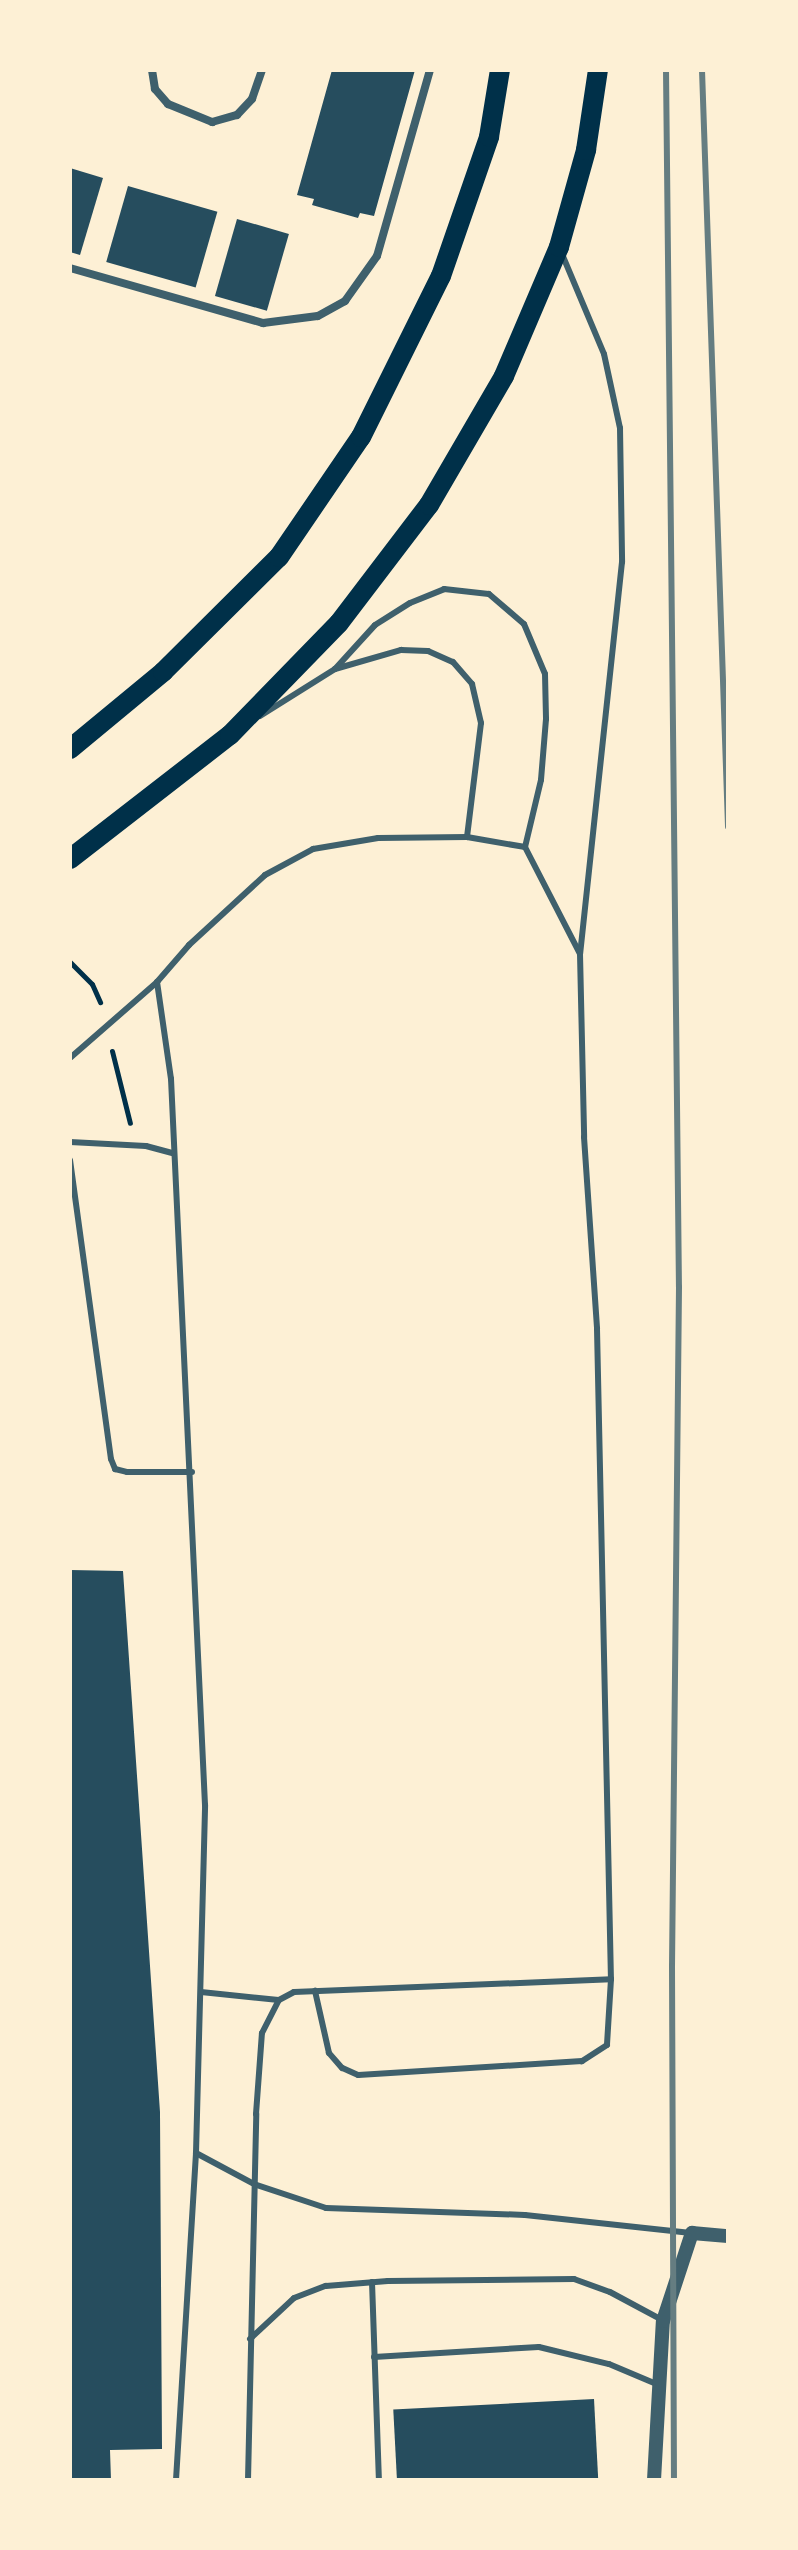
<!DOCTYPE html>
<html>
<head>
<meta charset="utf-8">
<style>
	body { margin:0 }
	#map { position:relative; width:798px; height:2550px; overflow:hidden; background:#fdf0d5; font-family:"Sofia Sans Condensed",sans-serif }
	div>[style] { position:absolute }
	.building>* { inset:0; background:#264d5e; transform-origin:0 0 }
	.path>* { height:5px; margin:-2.5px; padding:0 2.5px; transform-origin:2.5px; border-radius:2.5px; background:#003049 }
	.service>* { height:6px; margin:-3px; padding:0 3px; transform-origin:3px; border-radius:3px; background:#3f606c }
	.minor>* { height:8px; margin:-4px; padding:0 4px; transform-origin:4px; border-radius:4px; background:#3f606c }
	.tertiary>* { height:14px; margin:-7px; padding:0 7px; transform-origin:7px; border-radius:7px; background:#3f606c }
	.primary>* { height:20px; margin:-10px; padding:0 10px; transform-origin:10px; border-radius:10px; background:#003049 }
	.rail>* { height:6px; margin:-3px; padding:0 3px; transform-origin:3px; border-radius:3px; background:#657d81 }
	span { translate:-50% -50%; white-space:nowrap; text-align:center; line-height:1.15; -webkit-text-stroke:8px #fdf0d5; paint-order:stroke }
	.frame { position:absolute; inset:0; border:72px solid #fdf0d5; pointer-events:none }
</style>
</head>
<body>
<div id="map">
	<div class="building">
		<div style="clip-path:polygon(332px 70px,415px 70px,374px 216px,360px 213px,358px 218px,312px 205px,314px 199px,297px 195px)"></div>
		<div style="clip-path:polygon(70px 168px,103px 178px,80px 255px,70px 252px)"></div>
		<div style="left:128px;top:186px;width:93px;height:79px;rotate:16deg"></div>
		<div style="left:237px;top:219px;width:54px;height:80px;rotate:16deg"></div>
		<div style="clip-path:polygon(70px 1570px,123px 1571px,160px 2112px,162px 2449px,110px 2450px,111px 2480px,70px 2480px)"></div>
		<div style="left:594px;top:2399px;width:81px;height:201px;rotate:87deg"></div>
	</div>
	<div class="path">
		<div style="left:70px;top:962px;width:31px;rotate:45deg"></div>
		<div style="left:92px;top:984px;width:20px;rotate:66deg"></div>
		<div style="left:112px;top:1051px;width:74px;rotate:76deg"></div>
	</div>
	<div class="service">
		<div style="left:562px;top:254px;width:108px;rotate:67.2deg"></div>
		<div style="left:604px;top:354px;width:76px;rotate:77.8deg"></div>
		<div style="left:620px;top:428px;width:134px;rotate:89.1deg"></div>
		<div style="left:622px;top:562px;width:394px;rotate:96.1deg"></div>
		<div style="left:335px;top:669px;width:59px;rotate:-47.7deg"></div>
		<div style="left:375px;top:625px;width:41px;rotate:-32.2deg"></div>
		<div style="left:410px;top:603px;width:37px;rotate:-22deg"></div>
		<div style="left:444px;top:589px;width:45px;rotate:6.3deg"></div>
		<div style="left:489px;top:594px;width:46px;rotate:40.6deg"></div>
		<div style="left:524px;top:624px;width:54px;rotate:67.2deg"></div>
		<div style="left:545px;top:674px;width:45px;rotate:88.7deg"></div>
		<div style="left:546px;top:719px;width:61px;rotate:94.7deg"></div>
		<div style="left:541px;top:780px;width:69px;rotate:103.4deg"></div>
		<div style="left:260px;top:716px;width:89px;rotate:-32.1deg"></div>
		<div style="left:335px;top:669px;width:69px;rotate:-16.1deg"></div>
		<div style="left:401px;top:650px;width:27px;rotate:2deg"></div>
		<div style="left:428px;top:651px;width:27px;rotate:24deg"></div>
		<div style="left:453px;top:662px;width:29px;rotate:49deg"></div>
		<div style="left:472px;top:684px;width:40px;rotate:77deg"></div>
		<div style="left:481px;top:723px;width:115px;rotate:97deg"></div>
		<div style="left:70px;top:1058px;width:116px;rotate:-41.1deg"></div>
		<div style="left:70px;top:1142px;width:76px;rotate:3deg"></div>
		<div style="left:146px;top:1146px;width:28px;rotate:15deg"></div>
		<div style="left:70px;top:1160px;width:302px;rotate:82.2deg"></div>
		<div style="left:111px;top:1459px;width:11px;rotate:68deg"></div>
		<div style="left:115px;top:1469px;width:12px;rotate:14deg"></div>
		<div style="left:127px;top:1472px;width:65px"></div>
		<div style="left:201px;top:1992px;width:78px;rotate:5.9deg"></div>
		<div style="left:196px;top:2153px;width:66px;rotate:28.1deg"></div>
		<div style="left:254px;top:2184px;width:76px;rotate:18.4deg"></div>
		<div style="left:326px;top:2208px;width:199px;rotate:2deg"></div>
		<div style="left:525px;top:2215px;width:167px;rotate:6.2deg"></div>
		<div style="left:372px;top:2282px;width:198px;rotate:88deg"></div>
		<div style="left:250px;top:2339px;width:60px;rotate:-43deg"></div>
		<div style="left:294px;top:2298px;width:34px;rotate:-21deg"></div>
		<div style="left:326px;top:2286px;width:62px;rotate:-4.6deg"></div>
		<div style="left:388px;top:2281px;width:186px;rotate:-0.6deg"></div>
		<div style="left:574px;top:2279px;width:38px;rotate:20deg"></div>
		<div style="left:610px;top:2292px;width:59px;rotate:28.3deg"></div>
		<div style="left:374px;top:2357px;width:165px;rotate:-3.5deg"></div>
		<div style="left:539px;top:2347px;width:72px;rotate:13.7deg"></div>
		<div style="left:609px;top:2364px;width:54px;rotate:22.8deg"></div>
		<div style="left:176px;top:2480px;width:328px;rotate:-86.5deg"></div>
		<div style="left:196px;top:2153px;width:348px;rotate:-88.5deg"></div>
		<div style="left:205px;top:1805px;width:727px;rotate:-92.68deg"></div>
		<div style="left:171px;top:1079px;width:98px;rotate:-98.2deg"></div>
		<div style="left:157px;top:982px;width:49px;rotate:-49.1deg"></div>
		<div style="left:189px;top:945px;width:103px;rotate:-42.6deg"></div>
		<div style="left:265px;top:875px;width:55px;rotate:-28.4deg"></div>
		<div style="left:313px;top:849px;width:66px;rotate:-9.6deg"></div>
		<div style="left:378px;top:838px;width:89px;rotate:-0.6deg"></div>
		<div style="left:467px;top:837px;width:59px;rotate:9.8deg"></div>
		<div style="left:525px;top:847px;width:120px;rotate:62.8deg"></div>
		<div style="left:580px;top:954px;width:183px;rotate:88.7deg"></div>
		<div style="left:584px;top:1137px;width:192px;rotate:86.1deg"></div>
		<div style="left:597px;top:1329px;width:650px;rotate:88.77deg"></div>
		<div style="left:611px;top:1979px;width:66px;rotate:93.5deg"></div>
		<div style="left:607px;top:2045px;width:30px;rotate:147deg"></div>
		<div style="left:582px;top:2061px;width:224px;rotate:176.4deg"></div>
		<div style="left:358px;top:2075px;width:17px;rotate:-156deg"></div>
		<div style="left:342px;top:2068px;width:20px;rotate:-131deg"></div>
		<div style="left:329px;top:2053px;width:64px;rotate:-102.7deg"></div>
		<div style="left:248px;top:2480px;width:366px;rotate:-88.7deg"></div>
		<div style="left:256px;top:2114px;width:81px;rotate:-85.8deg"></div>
		<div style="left:262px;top:2033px;width:37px;rotate:-63deg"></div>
		<div style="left:279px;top:2000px;width:17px;rotate:-28deg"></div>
		<div style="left:294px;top:1992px;width:317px;rotate:-2.3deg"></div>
	</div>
	<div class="minor">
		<div style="left:152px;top:70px;width:19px;rotate:81deg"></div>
		<div style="left:155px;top:89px;width:20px;rotate:49deg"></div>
		<div style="left:168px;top:104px;width:48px;rotate:22.2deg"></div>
		<div style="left:212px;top:122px;width:26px;rotate:-16deg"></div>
		<div style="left:237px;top:115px;width:22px;rotate:-47deg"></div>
		<div style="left:252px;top:99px;width:31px;rotate:-71deg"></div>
		<div style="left:70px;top:268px;width:201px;rotate:15.9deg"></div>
		<div style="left:263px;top:323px;width:55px;rotate:-7.3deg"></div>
		<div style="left:318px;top:316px;width:31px;rotate:-29deg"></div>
		<div style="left:345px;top:301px;width:55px;rotate:-54.6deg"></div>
		<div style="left:377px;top:256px;width:193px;rotate:-74.1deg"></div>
	</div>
	<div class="tertiary">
		<div style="left:654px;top:2480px;width:159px;rotate:-86.8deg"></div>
		<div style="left:663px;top:2321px;width:93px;rotate:-71.8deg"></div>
		<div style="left:692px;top:2233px;width:36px;rotate:5deg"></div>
	</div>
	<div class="primary">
		<div style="left:70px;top:749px;width:121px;rotate:-39.6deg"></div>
		<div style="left:163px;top:672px;width:163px;rotate:-44.8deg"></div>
		<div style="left:279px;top:557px;width:145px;rotate:-55.7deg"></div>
		<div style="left:361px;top:437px;width:180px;rotate:-63.6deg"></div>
		<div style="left:441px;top:276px;width:147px;rotate:-70.9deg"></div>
		<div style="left:489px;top:137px;width:68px;rotate:-80.7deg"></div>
		<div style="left:70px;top:859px;width:202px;rotate:-37.8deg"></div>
		<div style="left:230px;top:735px;width:156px;rotate:-45.8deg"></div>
		<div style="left:339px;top:623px;width:148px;rotate:-52.7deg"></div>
		<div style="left:429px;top:505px;width:149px;rotate:-59.8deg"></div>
		<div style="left:504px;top:376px;width:140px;rotate:-66.9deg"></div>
		<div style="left:559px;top:247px;width:101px;rotate:-74.4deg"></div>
		<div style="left:586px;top:150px;width:81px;rotate:-81.5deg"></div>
	</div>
	<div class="rail">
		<div style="left:666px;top:70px;width:1217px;rotate:89.39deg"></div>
		<div style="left:679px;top:1287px;width:679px;rotate:90.59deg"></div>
		<div style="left:672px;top:1966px;width:514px;rotate:89.78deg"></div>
		<div style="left:702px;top:70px;width:757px;rotate:88.03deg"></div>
	</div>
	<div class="frame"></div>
</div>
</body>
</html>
